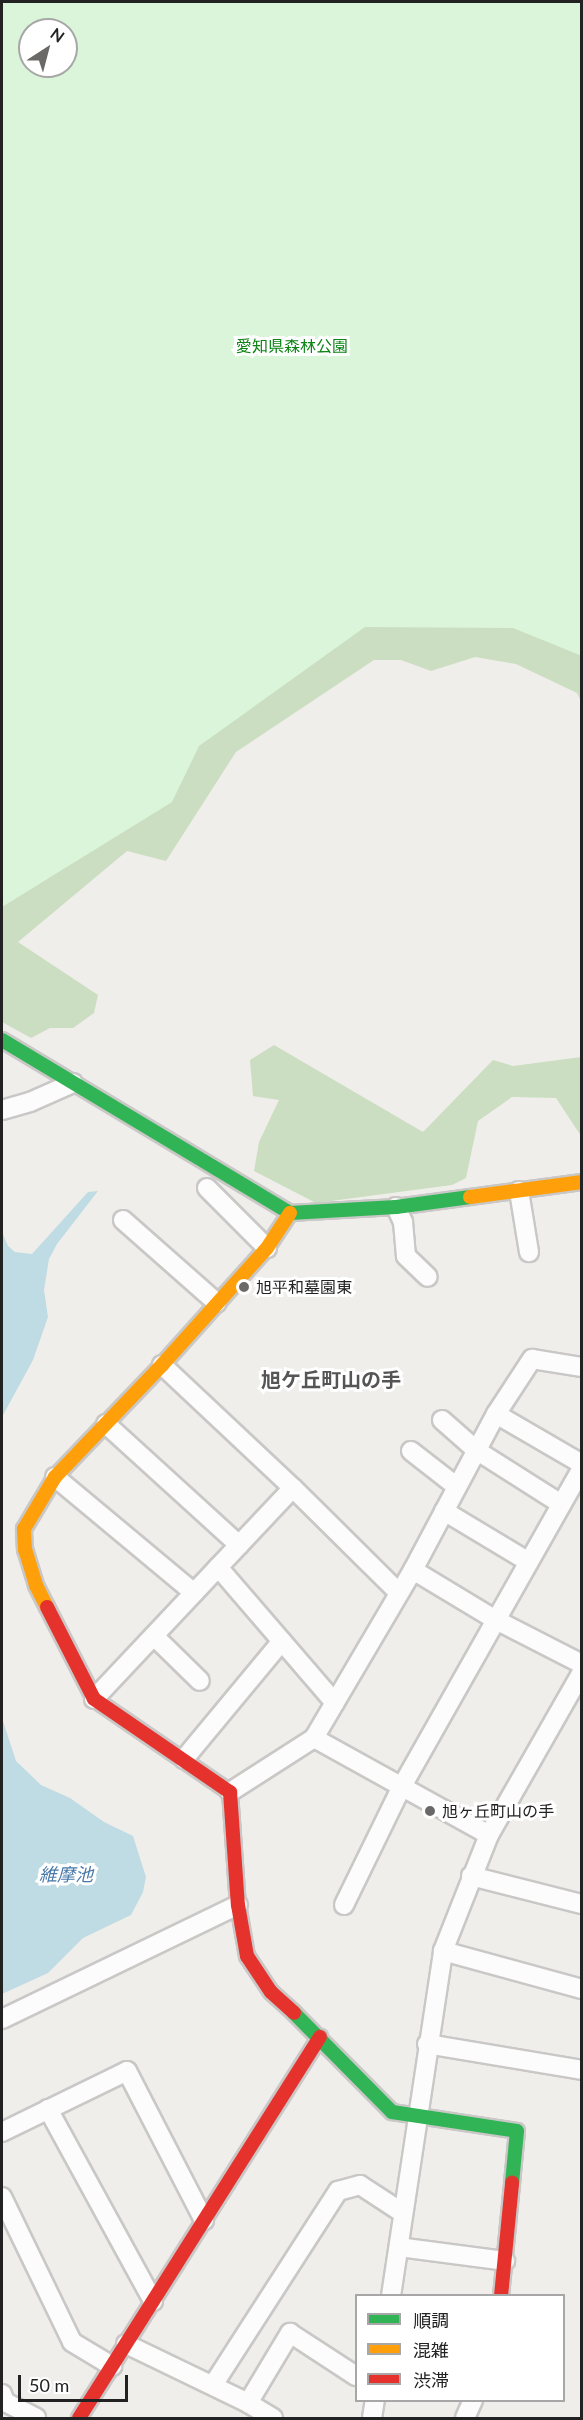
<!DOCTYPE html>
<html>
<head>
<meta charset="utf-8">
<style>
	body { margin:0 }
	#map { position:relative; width:583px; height:2420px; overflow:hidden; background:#f0eeeb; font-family:Lato,"Noto Sans JP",sans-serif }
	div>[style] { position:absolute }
	.forest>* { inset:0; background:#cbdec1 }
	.park>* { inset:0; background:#daf5da }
	.water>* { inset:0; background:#bfdbe3 }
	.roads { filter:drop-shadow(2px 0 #c9c8c7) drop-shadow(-2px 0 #c9c8c7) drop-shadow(0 2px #c9c8c7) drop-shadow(0 -2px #c9c8c7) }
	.street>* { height:18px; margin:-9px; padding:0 9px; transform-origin:9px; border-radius:9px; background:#fdfcfc }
	.fast>* { height:14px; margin:-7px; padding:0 7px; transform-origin:7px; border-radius:7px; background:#30b455 }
	.slow>* { height:14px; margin:-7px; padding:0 7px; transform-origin:7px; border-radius:7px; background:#ff9f0a }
	.jam>* { height:14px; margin:-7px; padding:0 7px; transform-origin:7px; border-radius:7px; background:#e5322d }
	.dots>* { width:16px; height:16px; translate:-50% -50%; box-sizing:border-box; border:3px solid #fff; border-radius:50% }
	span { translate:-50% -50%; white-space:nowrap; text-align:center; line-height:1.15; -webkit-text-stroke:6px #fff; paint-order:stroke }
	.park-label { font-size:16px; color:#0c8416 }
	.poi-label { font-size:16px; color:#222 }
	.left { translate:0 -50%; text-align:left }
	.water-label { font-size:18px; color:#4a7aab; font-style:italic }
	.quarter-label { font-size:20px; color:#555; font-weight:700 }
	.frame { position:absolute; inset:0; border:3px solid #222; pointer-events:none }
	.legend { position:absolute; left:355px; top:2294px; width:210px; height:108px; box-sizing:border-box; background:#fff; border:2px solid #a7a7a7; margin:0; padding:8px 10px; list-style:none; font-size:18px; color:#222 }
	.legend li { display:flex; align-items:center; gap:12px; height:30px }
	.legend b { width:30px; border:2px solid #a7a7a7 }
	.north { position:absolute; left:18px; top:18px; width:60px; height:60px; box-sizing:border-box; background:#fff; border:2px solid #a7a7a7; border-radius:50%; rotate:36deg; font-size:16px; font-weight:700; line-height:24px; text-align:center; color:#222 }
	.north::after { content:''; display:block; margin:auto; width:21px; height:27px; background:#6a6968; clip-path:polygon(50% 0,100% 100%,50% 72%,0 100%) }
	.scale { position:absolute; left:18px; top:2375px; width:110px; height:27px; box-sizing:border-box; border:3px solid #222; border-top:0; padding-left:8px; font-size:18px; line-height:21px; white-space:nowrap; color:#222; -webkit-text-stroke:4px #fff; paint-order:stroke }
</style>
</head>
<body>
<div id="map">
	<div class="forest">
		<div style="clip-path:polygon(581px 326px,581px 701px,577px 693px,516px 664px,475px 657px,431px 671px,401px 660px,374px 660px,236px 752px,166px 861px,127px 851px,18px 942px,98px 995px,94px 1013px,73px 1028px,50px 1028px,31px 1038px,2px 1022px,2px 797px)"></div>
		<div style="clip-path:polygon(274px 1045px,423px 1132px,493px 1060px,513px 1066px,581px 1057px,581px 1136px,556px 1098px,512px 1097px,478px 1121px,466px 1178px,452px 1185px,316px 1203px,254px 1171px,259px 1142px,279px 1100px,253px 1096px,250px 1060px)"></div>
	</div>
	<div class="park">
		<div style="clip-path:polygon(evenodd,2px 2px,581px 2px,582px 656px,513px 628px,365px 627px,199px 746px,172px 802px,2px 907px,2px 2px,30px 30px,66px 30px,66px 66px,30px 66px,30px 30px)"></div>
	</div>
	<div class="water">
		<div style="clip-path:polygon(98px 1191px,57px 1244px,49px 1259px,44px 1290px,48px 1317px,33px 1360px,2px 1417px,2px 1232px,8px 1246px,15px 1252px,32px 1254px,88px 1192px)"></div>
		<div style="clip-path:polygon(2px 1718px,16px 1761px,41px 1785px,70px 1798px,104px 1822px,133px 1836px,146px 1877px,143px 1892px,131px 1915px,83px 1938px,48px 1973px,2px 1994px)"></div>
	</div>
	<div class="roads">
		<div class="street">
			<div style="left:2px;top:1110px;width:29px;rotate:-16deg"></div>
			<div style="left:30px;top:1102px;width:47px;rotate:-23.8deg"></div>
			<div style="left:207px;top:1188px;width:85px;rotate:45deg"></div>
			<div style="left:519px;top:1191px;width:62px;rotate:80.7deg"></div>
			<div style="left:396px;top:1207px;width:17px;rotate:65deg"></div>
			<div style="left:403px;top:1222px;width:34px;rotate:85deg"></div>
			<div style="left:406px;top:1256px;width:30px;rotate:44deg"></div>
			<div style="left:123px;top:1220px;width:125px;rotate:41.4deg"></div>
			<div style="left:162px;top:1365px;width:180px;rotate:43.2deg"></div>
			<div style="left:293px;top:1488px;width:149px;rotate:44.7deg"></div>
			<div style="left:496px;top:1414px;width:66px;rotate:-56.8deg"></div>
			<div style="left:532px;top:1359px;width:51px;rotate:9.1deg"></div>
			<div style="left:442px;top:1420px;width:45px;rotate:41.4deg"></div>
			<div style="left:476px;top:1450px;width:101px;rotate:32.4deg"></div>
			<div style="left:106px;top:1424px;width:180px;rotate:42.3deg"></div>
			<div style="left:411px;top:1451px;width:58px;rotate:38deg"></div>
			<div style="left:55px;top:1477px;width:181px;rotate:39.8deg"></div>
			<div style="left:444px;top:1511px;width:99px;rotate:31deg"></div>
			<div style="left:218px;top:1567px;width:179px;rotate:49.3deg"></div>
			<div style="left:413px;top:1570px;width:97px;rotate:31.1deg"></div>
			<div style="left:496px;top:1620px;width:97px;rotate:27.1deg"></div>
			<div style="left:154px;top:1636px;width:64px;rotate:44.4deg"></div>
			<div style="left:94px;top:1699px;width:290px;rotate:-46.7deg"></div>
			<div style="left:314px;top:1738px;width:200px;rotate:29deg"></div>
			<div style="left:184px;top:1759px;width:153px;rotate:-50.3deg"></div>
			<div style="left:230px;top:1792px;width:100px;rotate:-32.7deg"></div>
			<div style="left:314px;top:1738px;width:195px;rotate:-59.5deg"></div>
			<div style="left:413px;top:1570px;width:177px;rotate:-62deg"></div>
			<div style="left:496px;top:1414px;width:99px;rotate:30.2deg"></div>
			<div style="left:471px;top:1876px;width:114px;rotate:14.2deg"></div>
			<div style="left:344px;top:1905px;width:130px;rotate:-64deg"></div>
			<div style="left:401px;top:1788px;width:368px;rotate:-60.5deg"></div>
			<div style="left:443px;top:1951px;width:144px;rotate:15.3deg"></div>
			<div style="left:2px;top:2019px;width:262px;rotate:-25.8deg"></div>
			<div style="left:427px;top:2044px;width:157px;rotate:9.5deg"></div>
			<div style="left:48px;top:2109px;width:219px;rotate:61.3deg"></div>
			<div style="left:2px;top:2132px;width:139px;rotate:-26deg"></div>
			<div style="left:127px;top:2071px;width:168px;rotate:62.7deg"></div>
			<div style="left:2px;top:2197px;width:161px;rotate:64.2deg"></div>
			<div style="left:72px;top:2342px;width:47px;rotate:31deg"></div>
			<div style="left:399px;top:2247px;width:107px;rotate:7.5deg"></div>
			<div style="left:391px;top:2296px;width:349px;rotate:-81.4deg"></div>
			<div style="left:443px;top:1951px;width:125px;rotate:-68.4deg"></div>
			<div style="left:489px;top:1835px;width:188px;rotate:-60.3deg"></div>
			<div style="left:126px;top:2344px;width:136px;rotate:25.8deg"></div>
			<div style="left:248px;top:2403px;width:29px;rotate:31deg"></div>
			<div style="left:213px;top:2385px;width:231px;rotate:-57.2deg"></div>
			<div style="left:338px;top:2191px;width:23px;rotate:-15deg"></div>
			<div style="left:360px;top:2185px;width:51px;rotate:33.1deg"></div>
			<div style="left:2px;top:2394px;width:9px;rotate:69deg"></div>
			<div style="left:5px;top:2402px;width:35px;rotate:27deg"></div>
			<div style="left:248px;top:2403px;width:82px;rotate:-59deg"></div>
			<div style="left:290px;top:2333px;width:79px;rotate:33.1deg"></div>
			<div style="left:372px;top:2418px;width:18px;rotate:-81deg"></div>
			<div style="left:465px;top:2418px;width:20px;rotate:-66deg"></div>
		</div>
		<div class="fast">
			<div style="left:2px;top:1040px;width:336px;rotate:31deg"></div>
			<div style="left:290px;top:1213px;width:106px;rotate:-3.2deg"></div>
			<div style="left:396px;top:1207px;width:75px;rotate:-7.7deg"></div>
			<div style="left:294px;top:2013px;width:139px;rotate:45.3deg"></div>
			<div style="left:392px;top:2112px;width:126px;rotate:8.6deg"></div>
			<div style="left:517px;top:2131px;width:52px;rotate:95.5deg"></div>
		</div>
		<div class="slow">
			<div style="left:470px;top:1197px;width:113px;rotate:-7.6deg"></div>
			<div style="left:47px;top:1607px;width:25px;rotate:-117deg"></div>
			<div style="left:36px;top:1585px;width:37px;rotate:-107deg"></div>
			<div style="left:25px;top:1550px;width:21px;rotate:-93deg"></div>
			<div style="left:24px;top:1529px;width:61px;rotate:-59.2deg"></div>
			<div style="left:55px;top:1477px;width:155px;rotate:-46.3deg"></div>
			<div style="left:162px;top:1365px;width:157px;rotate:-48.1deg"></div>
			<div style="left:267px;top:1248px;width:42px;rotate:-56.7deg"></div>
		</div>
		<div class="jam">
			<div style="left:47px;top:1607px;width:103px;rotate:62.9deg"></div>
			<div style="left:94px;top:1699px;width:165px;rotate:34.4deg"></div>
			<div style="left:230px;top:1792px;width:113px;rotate:86deg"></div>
			<div style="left:238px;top:1905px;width:52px;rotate:80deg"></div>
			<div style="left:247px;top:1956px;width:43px;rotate:56.3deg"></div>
			<div style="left:271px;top:1992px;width:31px;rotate:42deg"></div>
			<div style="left:501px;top:2296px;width:114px;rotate:-84.4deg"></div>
			<div style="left:79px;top:2418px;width:451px;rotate:-57.7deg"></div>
		</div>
	</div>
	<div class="dots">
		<div style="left:244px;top:1287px;background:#6a6968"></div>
		<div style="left:430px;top:1811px;background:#6a6968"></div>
	</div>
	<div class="park-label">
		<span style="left:292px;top:346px">愛知県森林公園</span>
	</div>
	<div class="poi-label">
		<span class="left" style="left:256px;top:1287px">旭平和墓園東</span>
		<span class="left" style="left:442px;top:1811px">旭ヶ丘町山の手</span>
	</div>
	<div class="water-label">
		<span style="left:66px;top:1874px">維摩池</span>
	</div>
	<div class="quarter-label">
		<span style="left:331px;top:1379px">旭ケ丘町山の手</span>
	</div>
	<div class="frame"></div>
	<ul class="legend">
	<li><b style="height:8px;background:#30b455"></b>順調</li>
	<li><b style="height:8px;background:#ff9f0a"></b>混雑</li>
	<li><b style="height:8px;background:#e5322d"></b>渋滞</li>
	</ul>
	<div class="north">N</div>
	<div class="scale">50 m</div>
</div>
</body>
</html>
